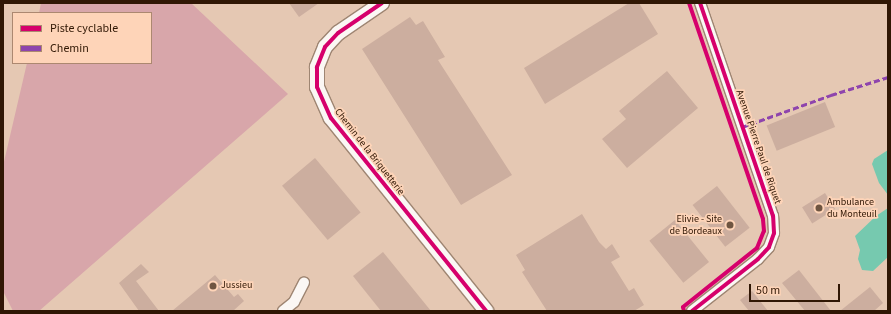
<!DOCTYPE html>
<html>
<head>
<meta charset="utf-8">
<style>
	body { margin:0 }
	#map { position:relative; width:891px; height:314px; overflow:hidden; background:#e5c8b3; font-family:"Source Sans 3",sans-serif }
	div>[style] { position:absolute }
	.green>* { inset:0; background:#d8a6aa }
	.water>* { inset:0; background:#76c9af }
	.building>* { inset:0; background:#ccae9f; transform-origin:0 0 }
	.roads { filter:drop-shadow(1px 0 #9e8572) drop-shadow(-1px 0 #9e8572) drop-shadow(0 1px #9e8572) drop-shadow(0 -1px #9e8572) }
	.street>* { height:10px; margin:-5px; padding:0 5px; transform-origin:5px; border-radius:5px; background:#fbf7f4 }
	.secondary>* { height:14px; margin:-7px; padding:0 7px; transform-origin:7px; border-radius:7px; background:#fbf7f4 }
	.quiet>* { height:3px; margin-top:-1.5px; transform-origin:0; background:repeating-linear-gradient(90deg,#8e44ad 0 6px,transparent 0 9px) }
	.cycleway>* { height:4px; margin:-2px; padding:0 2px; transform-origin:2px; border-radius:2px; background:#d6006c }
	.dots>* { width:11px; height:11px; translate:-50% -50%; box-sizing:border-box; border:2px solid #fed4b8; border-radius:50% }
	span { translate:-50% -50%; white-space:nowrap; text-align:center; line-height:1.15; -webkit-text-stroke:3.5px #fed4b8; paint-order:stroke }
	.street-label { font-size:10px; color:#301704 }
	.poi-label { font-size:10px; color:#301704 }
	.left { translate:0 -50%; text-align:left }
	.right { translate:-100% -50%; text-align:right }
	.frame { position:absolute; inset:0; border:4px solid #301704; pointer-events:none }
	.legend { position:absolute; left:12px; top:12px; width:140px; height:52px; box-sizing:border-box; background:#fed4b8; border:1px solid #ac8870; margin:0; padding:5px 7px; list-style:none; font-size:12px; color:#301704 }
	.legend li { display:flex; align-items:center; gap:8px; height:20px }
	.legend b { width:20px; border:1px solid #ac8870 }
	.scale { position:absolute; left:749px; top:284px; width:91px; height:18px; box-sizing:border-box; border:2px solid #301704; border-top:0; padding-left:5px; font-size:12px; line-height:14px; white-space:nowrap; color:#301704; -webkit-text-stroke:3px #fed4b8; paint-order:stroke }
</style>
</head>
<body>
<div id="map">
	<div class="green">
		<div style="clip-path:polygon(41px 3px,191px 3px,288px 94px,39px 311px,13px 311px,3px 291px,3px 166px,27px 63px,151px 63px,151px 13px,39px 13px)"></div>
	</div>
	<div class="water">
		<div style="clip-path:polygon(888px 150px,888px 195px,879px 183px,872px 164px,874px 159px)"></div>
		<div style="clip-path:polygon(888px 208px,888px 257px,873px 271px,862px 270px,858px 259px,860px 250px,855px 236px,876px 216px)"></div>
	</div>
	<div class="building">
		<div style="clip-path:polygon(289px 3px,319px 3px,299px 17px)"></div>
		<div style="clip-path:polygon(629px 3px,639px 3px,658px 34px,545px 104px,524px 68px)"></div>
		<div style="clip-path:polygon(410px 17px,416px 25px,423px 21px,445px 57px,438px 60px,512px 175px,461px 205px,362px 49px)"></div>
		<div style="clip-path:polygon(667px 71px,698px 108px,627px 168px,602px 139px,626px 119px,619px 111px)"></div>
		<div style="left:825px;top:102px;width:27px;height:63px;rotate:68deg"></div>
		<div style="left:315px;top:158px;width:71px;height:43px;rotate:50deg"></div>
		<div style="left:717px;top:186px;width:53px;height:31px;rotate:52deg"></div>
		<div style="left:825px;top:193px;width:19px;height:27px;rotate:58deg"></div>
		<div style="clip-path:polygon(582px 214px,599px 242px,606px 249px,612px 244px,620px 257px,611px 262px,629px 291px,634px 288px,644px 305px,634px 311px,547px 311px,522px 272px,525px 270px,516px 255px)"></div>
		<div style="left:675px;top:220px;width:54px;height:33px;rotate:51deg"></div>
		<div style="clip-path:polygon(383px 252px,431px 311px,381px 311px,353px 276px)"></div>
		<div style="clip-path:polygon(141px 264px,149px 272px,136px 281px,159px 311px,139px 311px,119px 283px)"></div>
		<div style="clip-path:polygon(799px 270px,831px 311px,805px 311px,782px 283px)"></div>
		<div style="clip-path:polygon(215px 275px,234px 297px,238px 294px,244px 301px,233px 311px,172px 311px)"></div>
		<div style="clip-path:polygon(870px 287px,883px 303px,874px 311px,840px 311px)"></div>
		<div style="clip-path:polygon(752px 291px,768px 311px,749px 311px,740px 300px)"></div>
	</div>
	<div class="roads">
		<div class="street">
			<div style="left:283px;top:311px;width:14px;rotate:-39deg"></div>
			<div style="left:294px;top:302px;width:22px;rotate:-63deg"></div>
			<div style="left:692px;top:311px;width:84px;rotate:-38.2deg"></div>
			<div style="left:758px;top:259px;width:16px;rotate:-47deg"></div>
			<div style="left:769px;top:247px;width:15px;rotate:-70deg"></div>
			<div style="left:774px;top:233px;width:17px;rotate:-93deg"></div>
			<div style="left:773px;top:216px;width:225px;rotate:-108.9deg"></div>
		</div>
		<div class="secondary">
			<div style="left:382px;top:3px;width:53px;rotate:145.7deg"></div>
			<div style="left:338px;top:33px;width:19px;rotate:133deg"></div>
			<div style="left:325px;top:47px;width:22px;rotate:112deg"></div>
			<div style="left:317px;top:67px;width:20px;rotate:90deg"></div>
			<div style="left:317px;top:87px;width:34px;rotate:66deg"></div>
			<div style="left:331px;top:118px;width:248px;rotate:51.2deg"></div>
		</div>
	</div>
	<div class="quiet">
		<div style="left:742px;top:127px;width:95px;rotate:-19.8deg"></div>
		<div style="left:831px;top:95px;width:60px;rotate:-17.5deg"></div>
	</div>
	<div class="cycleway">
		<div style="left:382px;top:3px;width:53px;rotate:145.7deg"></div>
		<div style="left:338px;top:33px;width:19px;rotate:133deg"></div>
		<div style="left:325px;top:47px;width:22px;rotate:112deg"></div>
		<div style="left:317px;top:67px;width:20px;rotate:90deg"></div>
		<div style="left:317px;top:87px;width:34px;rotate:66deg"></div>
		<div style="left:331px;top:118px;width:248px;rotate:51.2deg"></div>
		<div style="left:684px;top:311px;width:4px;rotate:-104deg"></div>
		<div style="left:683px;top:307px;width:95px;rotate:-38.6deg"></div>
		<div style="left:757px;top:248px;width:18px;rotate:-68deg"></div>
		<div style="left:764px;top:231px;width:12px;rotate:-95deg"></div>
		<div style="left:763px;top:219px;width:228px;rotate:-108.9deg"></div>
		<div style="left:692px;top:311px;width:84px;rotate:-38.2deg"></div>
		<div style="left:758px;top:259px;width:16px;rotate:-47deg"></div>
		<div style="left:769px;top:247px;width:15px;rotate:-70deg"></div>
		<div style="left:774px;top:233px;width:17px;rotate:-93deg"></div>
		<div style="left:773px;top:216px;width:225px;rotate:-108.9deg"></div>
	</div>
	<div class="dots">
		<div style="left:819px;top:208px;background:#6f5541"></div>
		<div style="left:730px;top:225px;background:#6f5541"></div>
		<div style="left:213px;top:286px;background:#6f5541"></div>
	</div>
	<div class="street-label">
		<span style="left:758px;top:147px;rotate:71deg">Avenue Pierre Paul de Riquet</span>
		<span style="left:369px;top:152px;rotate:52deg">Chemin de la Briquetterie</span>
	</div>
	<div class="poi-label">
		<span class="left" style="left:827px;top:208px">Ambulance<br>du Monteuil</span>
		<span class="right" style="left:722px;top:225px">Elivie - Site<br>de Bordeaux</span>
		<span class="left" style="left:221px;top:286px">Jussieu</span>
	</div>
	<div class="frame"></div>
	<ul class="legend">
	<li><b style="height:5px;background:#d6006c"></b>Piste cyclable</li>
	<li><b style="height:5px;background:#8e44ad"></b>Chemin</li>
	</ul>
	<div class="scale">50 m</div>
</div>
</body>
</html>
